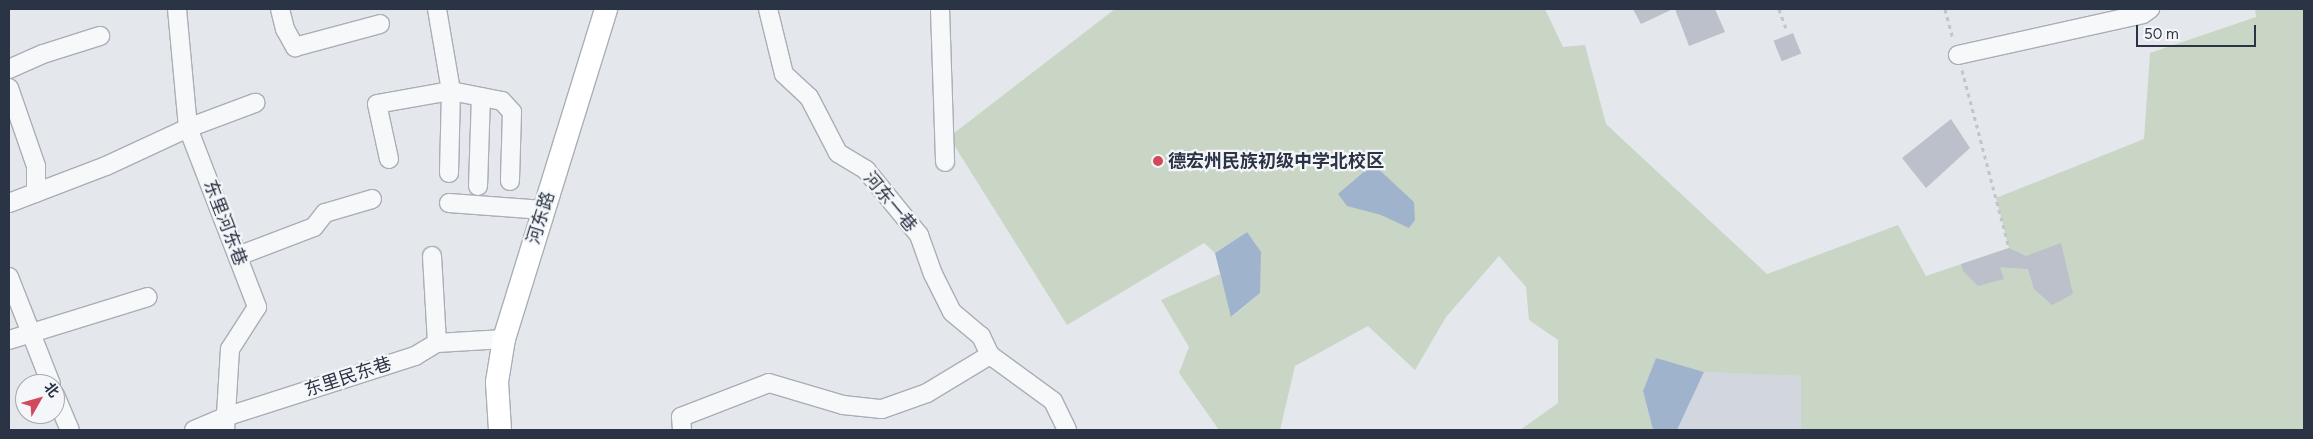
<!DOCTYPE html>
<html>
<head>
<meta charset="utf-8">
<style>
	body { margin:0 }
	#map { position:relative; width:2313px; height:439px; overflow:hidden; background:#e4e7ec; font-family:Figtree,"Noto Sans SC",sans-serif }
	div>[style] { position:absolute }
	.built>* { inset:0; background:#d2d6de }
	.green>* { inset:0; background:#c9d6c5 }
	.water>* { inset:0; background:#9fb4cc }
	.building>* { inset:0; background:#bbc0ca; transform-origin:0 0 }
	.path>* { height:3px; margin-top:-1.5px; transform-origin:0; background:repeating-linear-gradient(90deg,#c2c5cb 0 4px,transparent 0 8px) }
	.roads { filter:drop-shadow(1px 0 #a9aeb7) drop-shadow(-1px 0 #a9aeb7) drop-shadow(0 1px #a9aeb7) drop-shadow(0 -1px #a9aeb7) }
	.minor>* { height:18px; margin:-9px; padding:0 9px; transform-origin:9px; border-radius:9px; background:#f7f8fa }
	.major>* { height:22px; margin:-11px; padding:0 11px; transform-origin:11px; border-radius:11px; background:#fff }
	.dots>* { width:14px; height:14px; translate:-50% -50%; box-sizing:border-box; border:2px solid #f4f6f9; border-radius:50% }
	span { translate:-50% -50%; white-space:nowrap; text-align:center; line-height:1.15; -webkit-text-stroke:4.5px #f4f6f9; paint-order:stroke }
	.poi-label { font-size:18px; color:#2b3445; font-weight:700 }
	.left { translate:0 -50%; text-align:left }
	.street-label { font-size:18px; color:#2b3445 }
	.frame { position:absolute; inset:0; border:10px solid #2b3445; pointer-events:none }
	.north { position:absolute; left:15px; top:374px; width:50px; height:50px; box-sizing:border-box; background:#f4f6f9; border:1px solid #a4a8b1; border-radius:50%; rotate:52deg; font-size:14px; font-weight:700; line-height:20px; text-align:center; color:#2b3445 }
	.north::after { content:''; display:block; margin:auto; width:18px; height:22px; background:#d1495b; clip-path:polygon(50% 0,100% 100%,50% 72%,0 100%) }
	.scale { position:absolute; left:2136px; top:25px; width:120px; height:22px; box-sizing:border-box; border:2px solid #2b3445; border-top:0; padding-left:6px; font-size:15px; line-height:18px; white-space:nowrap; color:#2b3445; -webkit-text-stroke:4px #f4f6f9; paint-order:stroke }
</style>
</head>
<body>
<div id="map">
	<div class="built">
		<div style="clip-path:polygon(1704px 372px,1802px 376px,1801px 430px,1677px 430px)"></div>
	</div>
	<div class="green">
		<div style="clip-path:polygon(1115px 9px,1545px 9px,1563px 47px,1585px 45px,1606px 124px,1767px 274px,1898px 225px,1926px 276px,2009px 248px,1996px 198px,2144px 139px,2150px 53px,2256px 17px,2255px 9px,2304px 9px,2304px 430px,1801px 430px,1801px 376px,1704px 372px,1656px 359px,1643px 391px,1653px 430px,1520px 430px,1558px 403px,1558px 340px,1529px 320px,1526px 287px,1499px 256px,1446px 317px,1415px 370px,1368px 326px,1295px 366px,1280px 430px,1219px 430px,1179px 373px,1189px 347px,1161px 300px,1220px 274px,1232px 317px,1260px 293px,1247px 232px,1215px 253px,1204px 243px,1067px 325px,949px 137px)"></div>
	</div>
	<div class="water">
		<div style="clip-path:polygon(1373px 164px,1414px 202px,1415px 220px,1409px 228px,1381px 215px,1347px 206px,1338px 194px)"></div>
		<div style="clip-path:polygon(1247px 232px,1261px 252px,1260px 293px,1231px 317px,1215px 253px)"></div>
		<div style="clip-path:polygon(1656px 358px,1704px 372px,1677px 430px,1653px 430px,1643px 391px)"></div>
	</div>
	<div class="building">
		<div style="clip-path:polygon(1633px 9px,1673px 9px,1641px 24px)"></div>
		<div style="clip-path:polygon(1675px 9px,1715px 9px,1725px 32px,1689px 46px)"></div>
		<div style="left:1793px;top:33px;width:22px;height:21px;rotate:68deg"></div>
		<div style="clip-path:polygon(1951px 119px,1970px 148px,1926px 188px,1902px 158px)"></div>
		<div style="clip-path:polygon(2061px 243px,2073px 294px,2052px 305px,2034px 289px,2028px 269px,2000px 267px,2004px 279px,1978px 286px,1963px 271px,1961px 264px,2009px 248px,2026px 256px)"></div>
	</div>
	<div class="path">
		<div style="left:1779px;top:9px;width:23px;rotate:70deg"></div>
		<div style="left:1945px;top:9px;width:31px;rotate:75deg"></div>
		<div style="left:1962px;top:70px;width:184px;rotate:75.2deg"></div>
	</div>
	<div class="roads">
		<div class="minor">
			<div style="left:177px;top:9px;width:120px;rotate:84.7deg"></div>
			<div style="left:188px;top:128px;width:192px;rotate:68.9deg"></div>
			<div style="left:257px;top:307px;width:50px;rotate:122.7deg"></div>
			<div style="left:230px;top:349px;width:81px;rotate:93.5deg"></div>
			<div style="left:280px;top:9px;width:21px;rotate:76deg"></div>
			<div style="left:285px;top:29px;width:21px;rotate:61deg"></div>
			<div style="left:295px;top:47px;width:88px;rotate:-15.1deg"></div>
			<div style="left:437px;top:9px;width:83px;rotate:80.3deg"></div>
			<div style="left:451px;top:91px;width:82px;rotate:91.4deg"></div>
			<div style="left:768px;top:9px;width:67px;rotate:76.2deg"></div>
			<div style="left:784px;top:74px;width:34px;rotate:43deg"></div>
			<div style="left:809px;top:97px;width:63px;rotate:62.6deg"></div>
			<div style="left:838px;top:153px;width:33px;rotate:31deg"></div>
			<div style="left:866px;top:170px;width:84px;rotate:50.8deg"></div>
			<div style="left:919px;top:235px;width:41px;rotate:70.3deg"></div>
			<div style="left:933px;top:274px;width:42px;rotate:63.4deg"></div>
			<div style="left:952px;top:312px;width:38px;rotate:40deg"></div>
			<div style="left:981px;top:336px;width:21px;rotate:65deg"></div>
			<div style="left:990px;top:355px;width:78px;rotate:36.1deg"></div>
			<div style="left:1053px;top:401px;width:32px;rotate:64deg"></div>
			<div style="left:940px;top:9px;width:153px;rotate:88.1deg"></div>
			<div style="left:1958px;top:55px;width:189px;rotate:-12.5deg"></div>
			<div style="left:2143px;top:14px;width:9px;rotate:-36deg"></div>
			<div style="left:9px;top:69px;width:37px;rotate:-24deg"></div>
			<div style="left:43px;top:54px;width:60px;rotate:-17.5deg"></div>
			<div style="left:9px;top:88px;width:83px;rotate:70.9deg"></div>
			<div style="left:36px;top:166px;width:27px;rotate:90deg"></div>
			<div style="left:389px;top:159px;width:56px;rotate:-102.3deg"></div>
			<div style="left:377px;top:104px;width:75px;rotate:-10deg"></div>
			<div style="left:451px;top:91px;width:52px;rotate:11.1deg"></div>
			<div style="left:502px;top:101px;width:15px;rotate:48deg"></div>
			<div style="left:512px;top:112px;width:69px;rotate:91.7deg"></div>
			<div style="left:478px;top:186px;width:89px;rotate:-88.1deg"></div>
			<div style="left:9px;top:203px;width:104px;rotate:-20.9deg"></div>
			<div style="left:106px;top:166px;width:90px;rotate:-24.9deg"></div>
			<div style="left:188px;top:128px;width:72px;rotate:-20.5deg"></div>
			<div style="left:449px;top:203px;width:95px;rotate:4.2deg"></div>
			<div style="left:238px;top:256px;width:81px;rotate:-20.9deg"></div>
			<div style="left:314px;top:227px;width:18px;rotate:-52deg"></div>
			<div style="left:325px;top:213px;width:49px;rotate:-16.6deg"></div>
			<div style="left:432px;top:256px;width:87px;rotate:86.7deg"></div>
			<div style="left:9px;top:277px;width:115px;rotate:68.6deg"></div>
			<div style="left:9px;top:340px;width:145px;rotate:-17.2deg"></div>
			<div style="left:55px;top:395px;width:38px;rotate:67deg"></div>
			<div style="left:194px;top:430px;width:34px;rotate:-23deg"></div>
			<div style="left:225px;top:417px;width:200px;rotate:-17.8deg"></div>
			<div style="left:415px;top:356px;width:26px;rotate:-31deg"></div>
			<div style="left:437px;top:343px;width:67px;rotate:-3.4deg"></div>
			<div style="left:682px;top:430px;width:13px;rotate:-94deg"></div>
			<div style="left:681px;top:417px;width:94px;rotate:-21.1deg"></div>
			<div style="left:769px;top:383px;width:77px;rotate:16.6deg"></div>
			<div style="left:843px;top:405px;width:39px;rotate:6deg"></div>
			<div style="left:882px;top:409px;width:48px;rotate:-19.6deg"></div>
			<div style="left:927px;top:393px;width:74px;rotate:-31.1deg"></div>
		</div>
		<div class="major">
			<div style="left:500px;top:430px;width:48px;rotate:-93.6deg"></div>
			<div style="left:497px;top:382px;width:44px;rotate:-80.8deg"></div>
			<div style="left:504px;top:339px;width:345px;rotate:-72.8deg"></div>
		</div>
	</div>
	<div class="dots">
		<div style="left:1158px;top:161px;background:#d1495b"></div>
	</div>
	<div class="poi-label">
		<span class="left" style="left:1168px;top:161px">德宏州民族初级中学北校区</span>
	</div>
	<div class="street-label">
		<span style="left:890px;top:202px;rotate:50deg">河东一巷</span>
		<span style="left:541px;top:218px;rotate:-73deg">河东路</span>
		<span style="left:225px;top:223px;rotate:69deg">东里河东巷</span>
		<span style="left:348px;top:377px;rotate:-18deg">东里民东巷</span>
	</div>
	<div class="frame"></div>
	<div class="north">北</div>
	<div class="scale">50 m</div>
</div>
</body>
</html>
